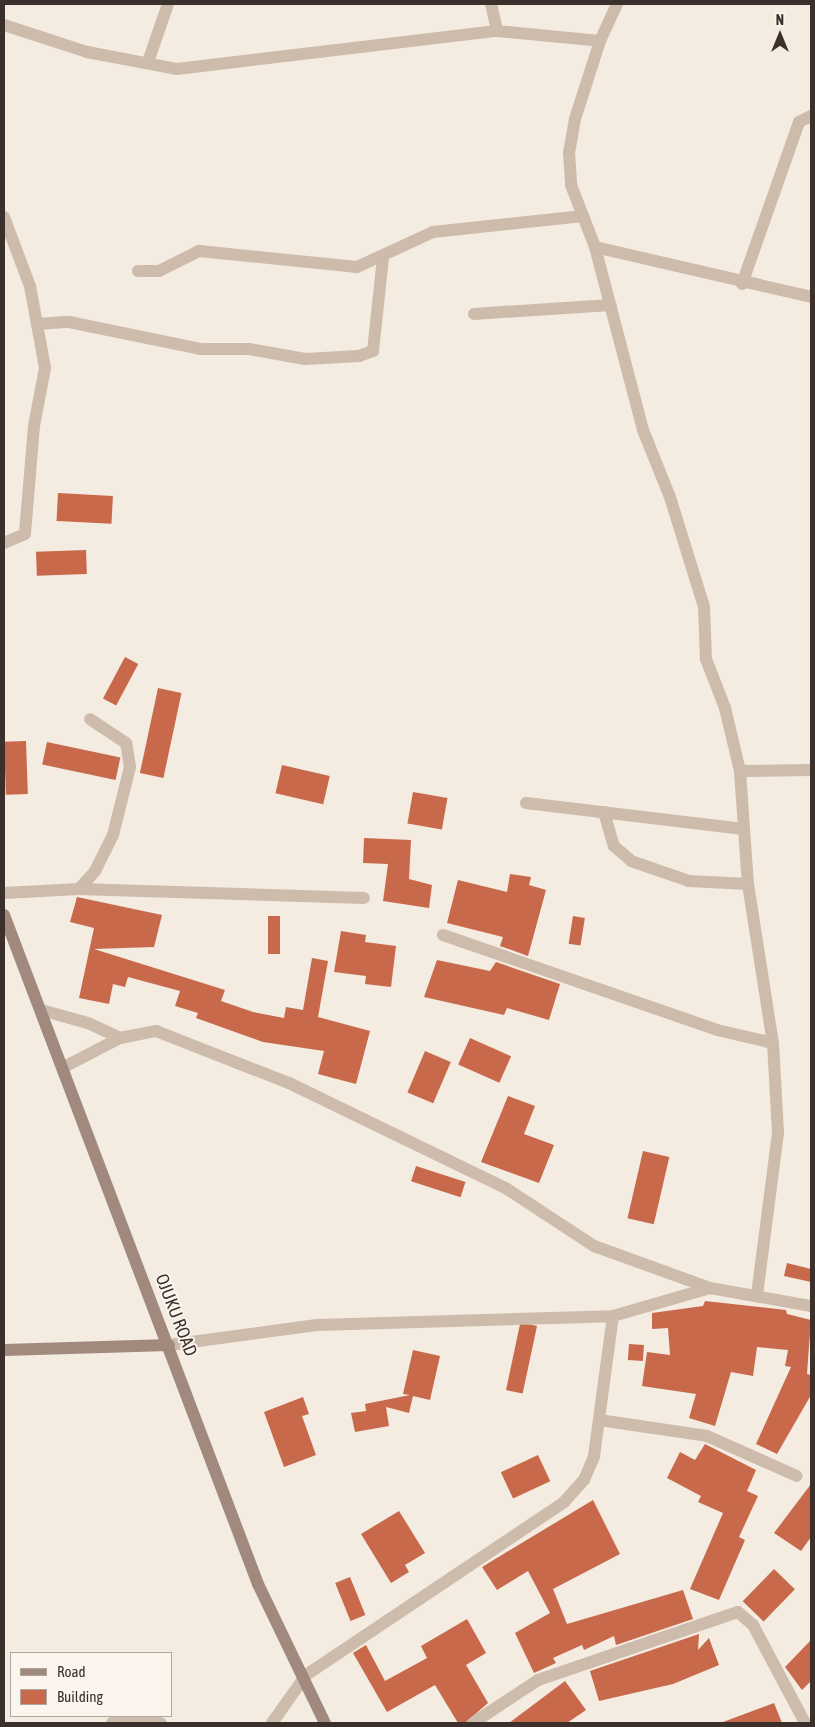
<!DOCTYPE html>
<html>
<head>
<meta charset="utf-8">
<style>
	body { margin:0 }
	#map { position:relative; width:815px; height:1727px; overflow:hidden; background:#f4ebe1; font-family:"Asap Condensed",sans-serif }
	div>[style] { position:absolute }
	.building>* { inset:0; background:#c8694b; transform-origin:0 0 }
	.street>* { height:12px; margin:-6px; padding:0 6px; transform-origin:6px; border-radius:6px; background:#cdbbac }
	.secondary>* { height:12px; margin:-6px; padding:0 6px; transform-origin:6px; border-radius:6px; background:#a18a7d }
	span { translate:-50% -50%; white-space:nowrap; text-align:center; line-height:1.15; -webkit-text-stroke:4px #fbf5ee; paint-order:stroke }
	.street-label { font-size:18px; color:#3b302b }
	.frame { position:absolute; inset:0; border:5px solid #3b302b; pointer-events:none }
	.legend { position:absolute; left:10px; top:1652px; width:162px; height:65px; box-sizing:border-box; background:#fbf5ee; border:1px solid #aea6a0; margin:0; padding:6px 9px; list-style:none; font-size:15px; color:#3b302b }
	.legend li { display:flex; align-items:center; gap:10px; height:25px }
	.legend b { width:25px; border:1px solid #aea6a0 }
	.north { position:absolute; left:755px; top:10px; width:50px; height:50px; -webkit-text-stroke:4px #fbf5ee; paint-order:stroke; rotate:0deg; font-size:14px; font-weight:700; line-height:20px; text-align:center; color:#3b302b }
	.north::after { content:''; display:block; margin:auto; width:18px; height:22px; background:#3b302b; clip-path:polygon(50% 0,100% 100%,50% 72%,0 100%) }
</style>
</head>
<body>
<div id="map">
	<div class="building">
		<div style="left:58px;top:493px;width:55px;height:28px;rotate:3deg"></div>
		<div style="left:86px;top:550px;width:24px;height:50px;rotate:88deg"></div>
		<div style="left:125px;top:657px;width:15px;height:47px;rotate:28deg"></div>
		<div style="left:158px;top:688px;width:24px;height:87px;rotate:12deg"></div>
		<div style="left:26px;top:741px;width:53px;height:22px;rotate:88deg"></div>
		<div style="left:47px;top:742px;width:75px;height:23px;rotate:12deg"></div>
		<div style="left:282px;top:765px;width:49px;height:29px;rotate:13deg"></div>
		<div style="left:413px;top:792px;width:35px;height:32px;rotate:10deg"></div>
		<div style="clip-path:polygon(364px 838px,411px 840px,409px 879px,432px 885px,429px 908px,383px 901px,388px 864px,363px 863px)"></div>
		<div style="clip-path:polygon(510px 874px,531px 877px,529px 885px,546px 890px,528px 956px,500px 946px,503px 937px,447px 923px,458px 880px,507px 892px)"></div>
		<div style="clip-path:polygon(77px 897px,162px 915px,154px 947px,94px 949px,225px 990px,221px 1001px,253px 1012px,284px 1018px,286px 1007px,303px 1010px,312px 958px,328px 961px,318px 1017px,370px 1031px,356px 1084px,318px 1074px,324px 1051px,263px 1042px,196px 1018px,198px 1013px,175px 1006px,180px 991px,128px 977px,125px 987px,113px 984px,109px 1004px,79px 998px,94px 928px,70px 922px)"></div>
		<div style="left:268px;top:916px;width:12px;height:38px"></div>
		<div style="left:573px;top:916px;width:12px;height:28px;rotate:9deg"></div>
		<div style="clip-path:polygon(341px 931px,366px 935px,365px 942px,396px 946px,391px 987px,365px 984px,366px 976px,334px 972px)"></div>
		<div style="clip-path:polygon(437px 960px,490px 971px,496px 962px,560px 984px,549px 1020px,507px 1008px,504px 1015px,424px 997px)"></div>
		<div style="left:470px;top:1038px;width:45px;height:29px;rotate:24deg"></div>
		<div style="left:425px;top:1051px;width:28px;height:45px;rotate:23deg"></div>
		<div style="clip-path:polygon(508px 1096px,535px 1106px,524px 1134px,554px 1145px,539px 1183px,481px 1162px)"></div>
		<div style="left:643px;top:1151px;width:27px;height:69px;rotate:13deg"></div>
		<div style="left:416px;top:1166px;width:52px;height:16px;rotate:18deg"></div>
		<div style="clip-path:polygon(787px 1263px,811px 1269px,811px 1282px,784px 1276px)"></div>
		<div style="clip-path:polygon(705px 1301px,786px 1310px,787px 1314px,811px 1320px,807px 1374px,811px 1375px,811px 1395px,777px 1454px,756px 1444px,791px 1367px,785px 1366px,788px 1350px,757px 1347px,753px 1376px,731px 1372px,715px 1426px,689px 1418px,696px 1394px,642px 1386px,647px 1352px,670px 1355px,668px 1328px,652px 1329px,652px 1313px,703px 1306px)"></div>
		<div style="left:537px;top:1326px;width:69px;height:17px;rotate:102deg"></div>
		<div style="left:629px;top:1344px;width:15px;height:16px;rotate:4deg"></div>
		<div style="clip-path:polygon(413px 1350px,440px 1356px,430px 1400px,413px 1396px,409px 1413px,386px 1407px,389px 1426px,355px 1432px,351px 1413px,366px 1411px,365px 1404px,410px 1395px,403px 1394px)"></div>
		<div style="clip-path:polygon(303px 1397px,309px 1414px,302px 1416px,316px 1455px,284px 1467px,264px 1412px)"></div>
		<div style="clip-path:polygon(705px 1444px,756px 1470px,747px 1491px,758px 1496px,739px 1537px,745px 1540px,719px 1600px,690px 1589px,723px 1513px,698px 1502px,701px 1496px,667px 1478px,680px 1452px,695px 1460px)"></div>
		<div style="left:538px;top:1455px;width:29px;height:41px;rotate:65deg"></div>
		<div style="clip-path:polygon(811px 1484px,811px 1537px,801px 1551px,774px 1533px)"></div>
		<div style="clip-path:polygon(593px 1500px,620px 1554px,553px 1589px,567px 1624px,683px 1590px,693px 1619px,616px 1645px,614px 1636px,584px 1650px,582px 1645px,553px 1658px,556px 1663px,534px 1673px,515px 1633px,550px 1613px,528px 1571px,497px 1590px,482px 1567px)"></div>
		<div style="clip-path:polygon(399px 1511px,425px 1553px,405px 1565px,409px 1572px,391px 1583px,361px 1534px)"></div>
		<div style="left:774px;top:1569px;width:29px;height:45px;rotate:44deg"></div>
		<div style="left:350px;top:1577px;width:41px;height:16px;rotate:68deg"></div>
		<div style="clip-path:polygon(467px 1619px,486px 1653px,466px 1665px,488px 1703px,465px 1723px,458px 1723px,435px 1685px,387px 1712px,353px 1653px,366px 1645px,385px 1681px,427px 1658px,421px 1646px)"></div>
		<div style="clip-path:polygon(699px 1634px,698px 1650px,709px 1638px,719px 1665px,673px 1684px,599px 1701px,590px 1671px)"></div>
		<div style="clip-path:polygon(811px 1640px,811px 1681px,802px 1690px,785px 1667px)"></div>
		<div style="clip-path:polygon(565px 1681px,586px 1710px,567px 1723px,509px 1723px)"></div>
		<div style="clip-path:polygon(774px 1703px,782px 1723px,723px 1723px,723px 1722px)"></div>
	</div>
	<div class="street">
		<div style="left:491px;top:4px;width:28px;rotate:77deg"></div>
		<div style="left:617px;top:4px;width:41px;rotate:114.7deg"></div>
		<div style="left:600px;top:41px;width:82px;rotate:107.8deg"></div>
		<div style="left:575px;top:119px;width:35px;rotate:100deg"></div>
		<div style="left:569px;top:153px;width:32px;rotate:86deg"></div>
		<div style="left:571px;top:185px;width:66px;rotate:68.8deg"></div>
		<div style="left:595px;top:247px;width:189px;rotate:75.3deg"></div>
		<div style="left:643px;top:430px;width:72px;rotate:68.1deg"></div>
		<div style="left:670px;top:497px;width:115px;rotate:72.8deg"></div>
		<div style="left:704px;top:607px;width:52px;rotate:87.8deg"></div>
		<div style="left:706px;top:659px;width:53px;rotate:68.8deg"></div>
		<div style="left:725px;top:708px;width:65px;rotate:76.6deg"></div>
		<div style="left:740px;top:771px;width:113px;rotate:86deg"></div>
		<div style="left:748px;top:884px;width:161px;rotate:81.1deg"></div>
		<div style="left:773px;top:1043px;width:90px;rotate:86.8deg"></div>
		<div style="left:778px;top:1133px;width:162px;rotate:97.4deg"></div>
		<div style="left:4px;top:25px;width:87px;rotate:18deg"></div>
		<div style="left:87px;top:52px;width:92px;rotate:10.7deg"></div>
		<div style="left:177px;top:69px;width:322px;rotate:-6.8deg"></div>
		<div style="left:497px;top:31px;width:103px;rotate:5.5deg"></div>
		<div style="left:148px;top:62px;width:61px;rotate:-71deg"></div>
		<div style="left:4px;top:217px;width:74px;rotate:69.4deg"></div>
		<div style="left:30px;top:286px;width:83px;rotate:79.6deg"></div>
		<div style="left:45px;top:368px;width:59px;rotate:100.7deg"></div>
		<div style="left:34px;top:426px;width:108px;rotate:94.8deg"></div>
		<div style="left:25px;top:534px;width:23px;rotate:157deg"></div>
		<div style="left:595px;top:247px;width:222px;rotate:13deg"></div>
		<div style="left:138px;top:271px;width:21px"></div>
		<div style="left:159px;top:271px;width:45px;rotate:-26.6deg"></div>
		<div style="left:199px;top:251px;width:159px;rotate:5.8deg"></div>
		<div style="left:357px;top:267px;width:84px;rotate:-24.7deg"></div>
		<div style="left:433px;top:232px;width:151px;rotate:-6.1deg"></div>
		<div style="left:742px;top:284px;width:172px;rotate:-70.6deg"></div>
		<div style="left:799px;top:122px;width:13px;rotate:-27deg"></div>
		<div style="left:474px;top:314px;width:137px;rotate:-3.8deg"></div>
		<div style="left:37px;top:324px;width:32px;rotate:-4deg"></div>
		<div style="left:69px;top:322px;width:134px;rotate:11.6deg"></div>
		<div style="left:200px;top:349px;width:49px"></div>
		<div style="left:249px;top:349px;width:57px;rotate:10.1deg"></div>
		<div style="left:305px;top:359px;width:54px;rotate:-3.2deg"></div>
		<div style="left:359px;top:356px;width:15px;rotate:-20deg"></div>
		<div style="left:373px;top:351px;width:95px;rotate:-83.9deg"></div>
		<div style="left:740px;top:771px;width:71px;rotate:-0.8deg"></div>
		<div style="left:526px;top:803px;width:219px;rotate:6.8deg"></div>
		<div style="left:604px;top:812px;width:35px;rotate:74deg"></div>
		<div style="left:614px;top:846px;width:23px;rotate:41deg"></div>
		<div style="left:631px;top:861px;width:61px;rotate:19deg"></div>
		<div style="left:689px;top:881px;width:59px;rotate:2.9deg"></div>
		<div style="left:79px;top:889px;width:24px;rotate:-48deg"></div>
		<div style="left:95px;top:871px;width:40px;rotate:-63.4deg"></div>
		<div style="left:113px;top:835px;width:70px;rotate:-76deg"></div>
		<div style="left:130px;top:767px;width:24px;rotate:-99deg"></div>
		<div style="left:126px;top:743px;width:43px;rotate:-146.3deg"></div>
		<div style="left:4px;top:893px;width:75px;rotate:-3.1deg"></div>
		<div style="left:79px;top:889px;width:285px;rotate:1.8deg"></div>
		<div style="left:443px;top:935px;width:290px;rotate:19.1deg"></div>
		<div style="left:717px;top:1030px;width:57px;rotate:13.1deg"></div>
		<div style="left:41px;top:1010px;width:49px;rotate:15.5deg"></div>
		<div style="left:88px;top:1023px;width:35px;rotate:25deg"></div>
		<div style="left:64px;top:1067px;width:63px;rotate:-27.4deg"></div>
		<div style="left:120px;top:1038px;width:37px;rotate:-11deg"></div>
		<div style="left:156px;top:1031px;width:143px;rotate:21.4deg"></div>
		<div style="left:289px;top:1083px;width:242px;rotate:25.9deg"></div>
		<div style="left:507px;top:1189px;width:104px;rotate:33.2deg"></div>
		<div style="left:594px;top:1246px;width:123px;rotate:19.9deg"></div>
		<div style="left:169px;top:1345px;width:149px;rotate:-7.7deg"></div>
		<div style="left:317px;top:1325px;width:296px;rotate:-1.7deg"></div>
		<div style="left:613px;top:1316px;width:101px;rotate:-16.1deg"></div>
		<div style="left:710px;top:1288px;width:103px;rotate:10.1deg"></div>
		<div style="left:599px;top:1420px;width:109px;rotate:8.4deg"></div>
		<div style="left:707px;top:1436px;width:98px;rotate:24deg"></div>
		<div style="left:112px;top:1723px;width:18px;rotate:-9deg"></div>
		<div style="left:130px;top:1720px;width:31px;rotate:6deg"></div>
		<div style="left:272px;top:1723px;width:59px;rotate:-54.7deg"></div>
		<div style="left:306px;top:1675px;width:311px;rotate:-33.8deg"></div>
		<div style="left:564px;top:1502px;width:30px;rotate:-48deg"></div>
		<div style="left:584px;top:1480px;width:26px;rotate:-67deg"></div>
		<div style="left:594px;top:1456px;width:141px;rotate:-82.3deg"></div>
		<div style="left:473px;top:1723px;width:78px;rotate:-33.5deg"></div>
		<div style="left:538px;top:1680px;width:211px;rotate:-18.8deg"></div>
		<div style="left:738px;top:1612px;width:20px;rotate:41deg"></div>
		<div style="left:753px;top:1625px;width:111px;rotate:62deg"></div>
	</div>
	<div class="secondary">
		<div style="left:4px;top:915px;width:716px;rotate:69.21deg"></div>
		<div style="left:258px;top:1584px;width:154px;rotate:64.3deg"></div>
		<div style="left:4px;top:1350px;width:165px;rotate:-1.7deg"></div>
	</div>
	<div class="street-label">
		<span style="left:176px;top:1315px;rotate:69deg">OJUKU ROAD</span>
	</div>
	<div class="frame"></div>
	<ul class="legend">
	<li><b style="height:6px;background:#a18a7d"></b>Road</li>
	<li><b style="height:14px;background:#c8694b"></b>Building</li>
	</ul>
	<div class="north">N</div>
</div>
</body>
</html>
